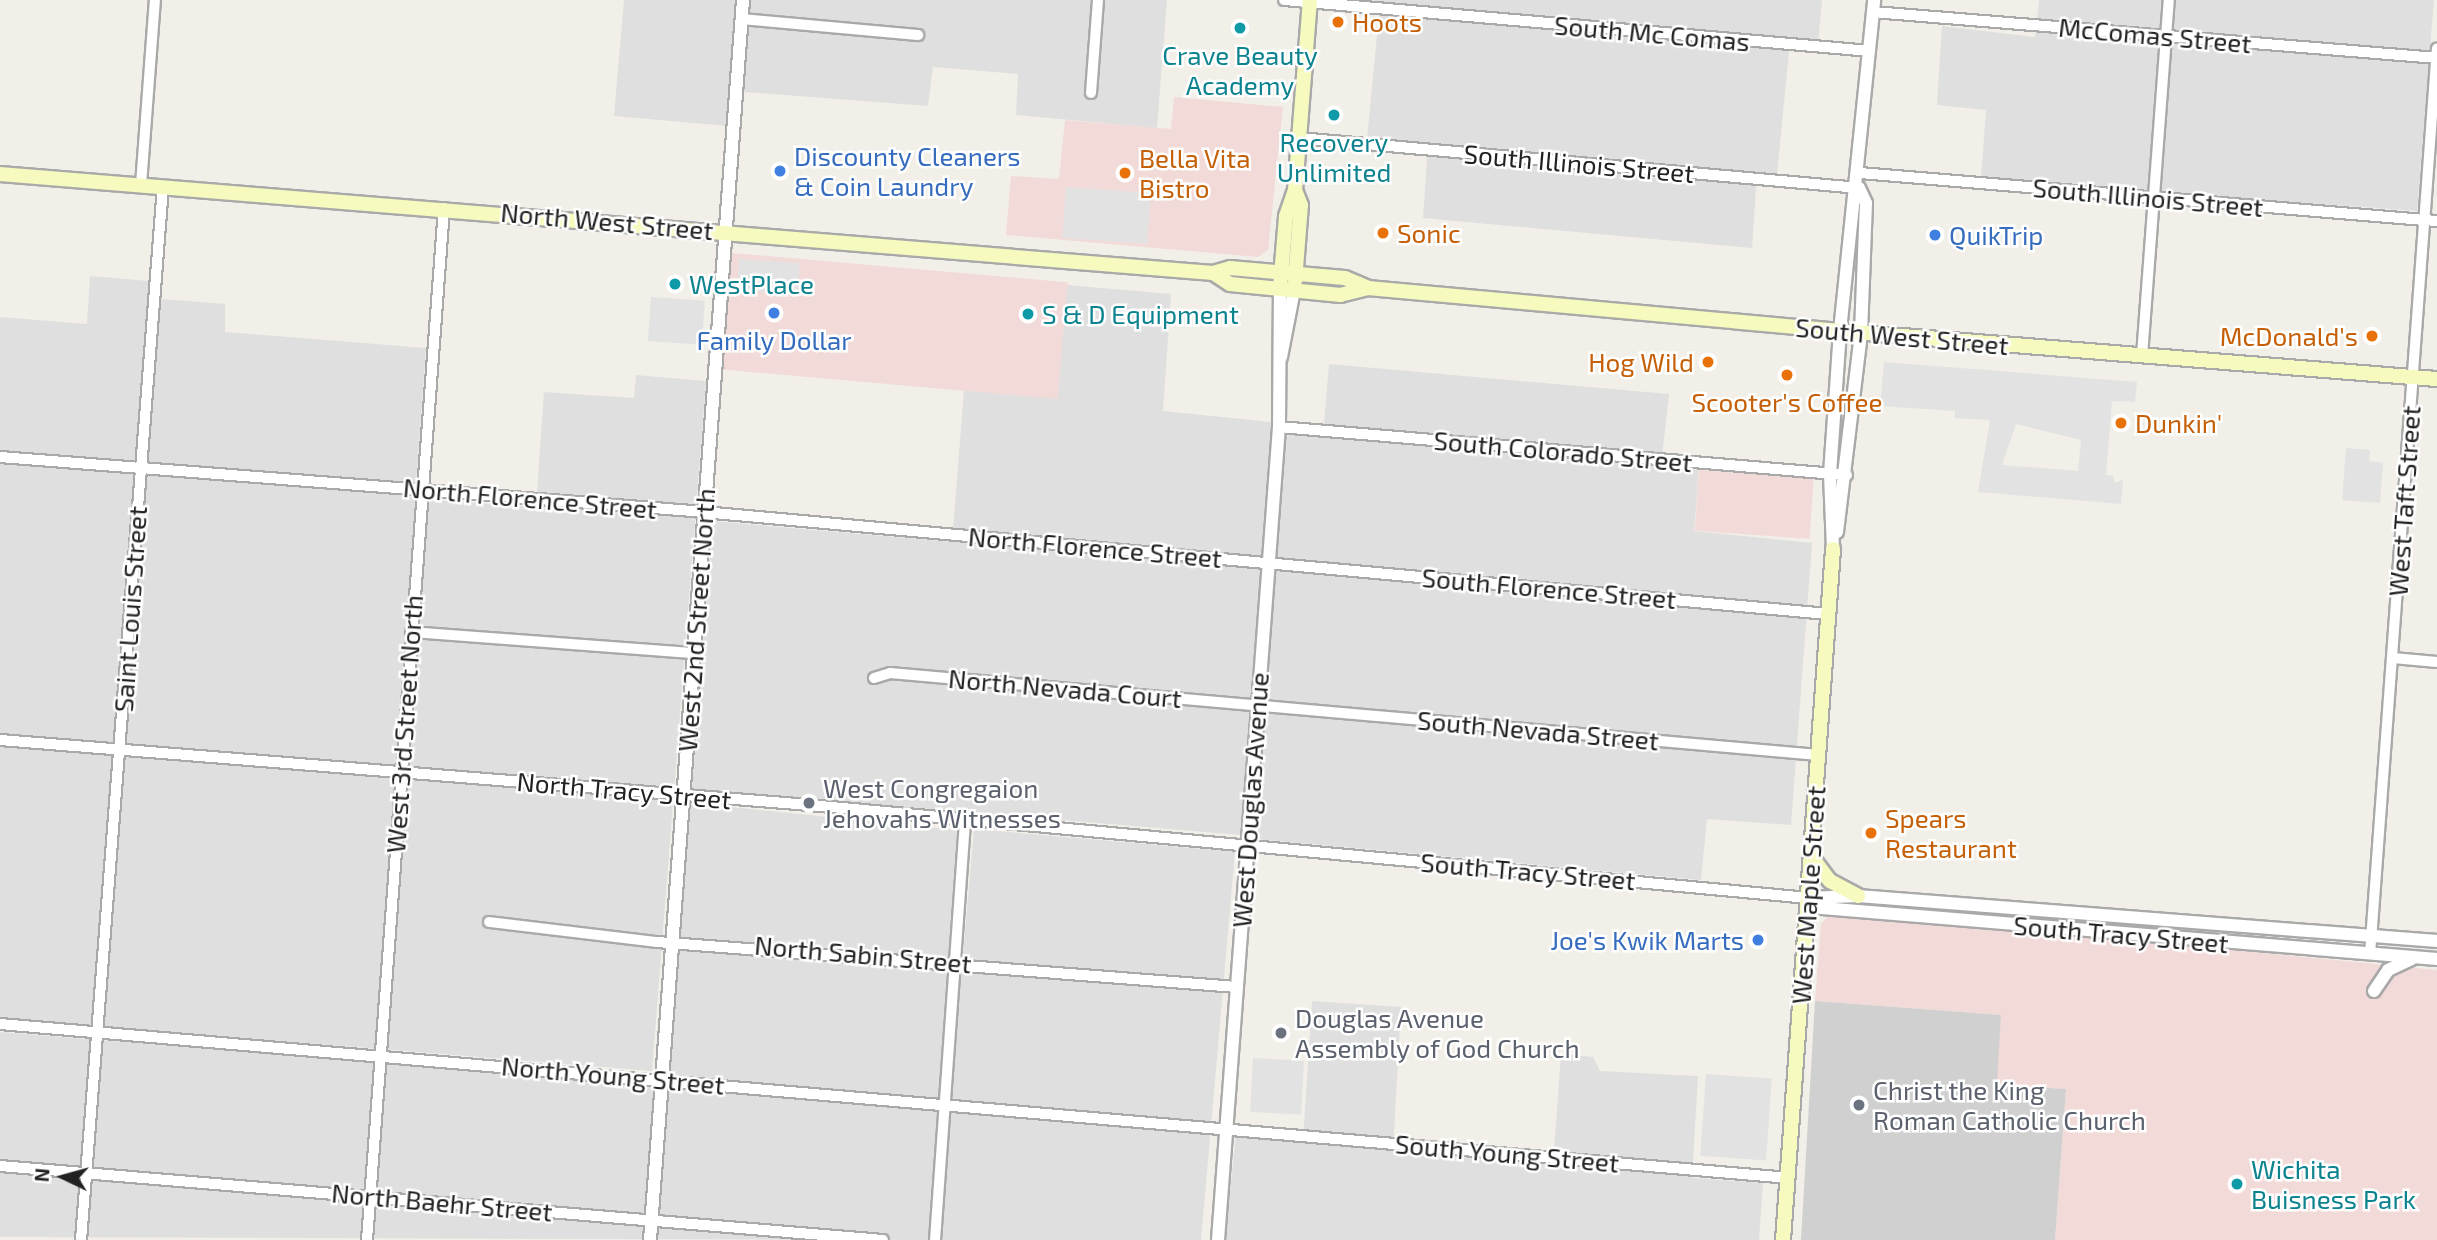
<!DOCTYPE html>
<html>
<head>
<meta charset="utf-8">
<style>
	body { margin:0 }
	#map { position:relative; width:2437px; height:1240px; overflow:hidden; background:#f2efe9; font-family:"Exo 2",sans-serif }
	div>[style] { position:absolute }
	.residential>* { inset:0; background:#e0dfdf; transform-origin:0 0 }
	.commercial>* { inset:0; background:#f2dad9; transform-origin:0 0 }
	.religious>* { inset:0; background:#d0d0d0 }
	.parking>* { inset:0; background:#e2e2e2; transform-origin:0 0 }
	.roads { filter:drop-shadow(2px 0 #a9a9a9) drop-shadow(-2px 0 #a9a9a9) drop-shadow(0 2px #a9a9a9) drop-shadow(0 -2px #a9a9a9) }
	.minor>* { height:10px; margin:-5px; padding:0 5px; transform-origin:5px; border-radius:5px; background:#fff }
	.tertiary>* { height:12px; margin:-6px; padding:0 6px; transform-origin:6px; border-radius:6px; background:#fff }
	.secondary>* { height:14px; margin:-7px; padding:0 7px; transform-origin:7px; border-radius:7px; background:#f7fabf }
	.dots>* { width:19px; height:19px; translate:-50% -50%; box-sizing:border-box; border:4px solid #fff; border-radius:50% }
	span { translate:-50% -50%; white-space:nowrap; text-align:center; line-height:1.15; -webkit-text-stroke:5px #fff; paint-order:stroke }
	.food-label { font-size:26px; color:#c56008 }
	.left { translate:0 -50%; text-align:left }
	.right { translate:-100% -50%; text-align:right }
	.street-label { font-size:26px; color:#222 }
	.culture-label { font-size:26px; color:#0d838f }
	.shop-label { font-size:26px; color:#366cbe }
	.worship-label { font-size:26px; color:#5b616d }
	.north { position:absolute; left:28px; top:1142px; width:70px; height:70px; -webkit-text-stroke:5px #fff; paint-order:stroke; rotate:275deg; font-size:19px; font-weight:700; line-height:28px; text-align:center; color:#222 }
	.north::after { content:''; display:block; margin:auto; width:24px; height:32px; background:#222; clip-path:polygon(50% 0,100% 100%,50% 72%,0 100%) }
</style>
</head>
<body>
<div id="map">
	<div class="residential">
		<div style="clip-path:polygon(624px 0,1167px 0,1157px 128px,1016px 115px,1018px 74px,933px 67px,928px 106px,731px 91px,727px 126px,614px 116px)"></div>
		<div style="clip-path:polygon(1373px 0,1822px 0,1818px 44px,1790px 41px,1777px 175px,1757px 173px,1752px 248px,1423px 218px,1428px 144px,1367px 139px,1380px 4px)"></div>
		<div style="clip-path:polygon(2039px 0,2434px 0,2417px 211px,1981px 179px,1986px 110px,1937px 105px,1942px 26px,2035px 37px)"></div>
		<div style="clip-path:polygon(90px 276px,149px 281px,148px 298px,225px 304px,225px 332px,426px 348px,415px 499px,536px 507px,544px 392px,634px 398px,636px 375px,706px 381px,652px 1071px,0 1018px,0 317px,87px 324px)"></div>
		<div style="clip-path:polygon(1067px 285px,1171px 294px,1163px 411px,1271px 422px,1241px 835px,692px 789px,712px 521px,952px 542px,964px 390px,1056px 398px)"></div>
		<div style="clip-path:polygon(1329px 364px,1669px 394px,1661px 466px,1699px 470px,1694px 531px,1812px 543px,1791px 825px,1707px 819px,1701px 880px,1257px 839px,1284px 440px,1291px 433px,1323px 436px)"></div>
		<div style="clip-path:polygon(691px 803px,957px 830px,928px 1240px,0 1237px,0 1032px,667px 1086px)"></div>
		<div style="left:974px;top:829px;width:262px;height:412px;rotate:5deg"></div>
		<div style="clip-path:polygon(1312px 1001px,1401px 1007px,1393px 1150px,1553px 1164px,1561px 1054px,1593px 1057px,1600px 1071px,1698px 1076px,1692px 1178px,1763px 1183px,1759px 1240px,1225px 1240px,1236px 1135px,1303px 1139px)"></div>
	</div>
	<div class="commercial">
		<div style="clip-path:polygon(1174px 97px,1283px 107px,1268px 250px,1258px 257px,1006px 235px,1011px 176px,1059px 179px,1065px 120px,1171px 129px)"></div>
		<div style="left:732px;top:253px;width:337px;height:117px;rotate:5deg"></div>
		<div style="left:1699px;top:470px;width:115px;height:61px;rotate:4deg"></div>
		<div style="clip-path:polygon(1833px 911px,2437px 970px,2437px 1240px,2055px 1240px,2066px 1089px,1996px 1085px,2001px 1015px,1815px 1001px,1821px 924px)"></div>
	</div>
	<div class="religious">
		<div style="clip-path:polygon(1815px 1001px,2001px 1015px,1997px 1085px,2066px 1089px,2055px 1240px,1801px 1240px)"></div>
	</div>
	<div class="parking">
		<div style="left:1066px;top:187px;width:85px;height:51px;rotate:4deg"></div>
		<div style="left:739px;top:259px;width:61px;height:31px;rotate:4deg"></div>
		<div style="left:651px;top:297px;width:54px;height:44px;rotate:4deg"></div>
		<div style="clip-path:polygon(evenodd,1884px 362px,2137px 382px,2135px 402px,2112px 401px,2106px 475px,2114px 476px,2114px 483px,2123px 480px,2121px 504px,1978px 492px,1990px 420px,1955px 418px,1955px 411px,1880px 406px,1884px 362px,2016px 424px,2081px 440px,2078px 471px,2002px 465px,2016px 424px)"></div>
		<div style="clip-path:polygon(2346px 448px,2370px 450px,2369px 461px,2383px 463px,2380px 503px,2342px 500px)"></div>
		<div style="left:1253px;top:1058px;width:51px;height:54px;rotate:3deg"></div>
		<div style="left:1706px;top:1074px;width:66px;height:82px;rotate:4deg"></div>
	</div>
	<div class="roads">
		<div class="minor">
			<div style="left:1284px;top:0;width:588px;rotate:4.97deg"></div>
			<div style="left:1873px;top:12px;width:566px;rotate:4.66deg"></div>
			<div style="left:741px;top:19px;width:178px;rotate:5.2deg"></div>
			<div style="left:1091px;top:93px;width:93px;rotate:-85.7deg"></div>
			<div style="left:1299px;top:138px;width:562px;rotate:5.1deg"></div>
			<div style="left:1860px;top:173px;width:579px;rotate:4.76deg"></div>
			<div style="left:141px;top:185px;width:186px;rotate:-85.7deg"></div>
			<div style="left:2142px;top:356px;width:357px;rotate:-85.7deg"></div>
			<div style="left:1279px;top:427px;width:570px;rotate:4.83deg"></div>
			<div style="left:0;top:457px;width:694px;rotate:4.46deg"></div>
			<div style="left:692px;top:511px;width:1142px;rotate:5.18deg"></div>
			<div style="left:411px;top:632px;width:283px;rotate:4.3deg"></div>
			<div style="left:2393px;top:658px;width:44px;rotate:5.2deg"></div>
			<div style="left:874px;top:678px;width:17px;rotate:-17deg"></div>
			<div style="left:890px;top:673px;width:932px;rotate:5.05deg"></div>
			<div style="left:0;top:740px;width:813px;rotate:4.59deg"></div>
			<div style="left:810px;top:805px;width:1002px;rotate:5.32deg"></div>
			<div style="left:489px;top:922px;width:169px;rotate:6.8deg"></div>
			<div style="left:657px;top:942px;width:582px;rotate:4.44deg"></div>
			<div style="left:2370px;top:954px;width:908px;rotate:-85.77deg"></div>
			<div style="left:0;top:1024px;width:1795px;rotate:4.92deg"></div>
			<div style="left:0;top:1166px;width:886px;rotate:4.79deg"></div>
			<div style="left:81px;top:1240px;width:1057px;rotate:-85.55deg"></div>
			<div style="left:367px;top:1240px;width:1035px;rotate:-85.73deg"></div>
			<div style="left:935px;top:1240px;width:421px;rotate:-85.9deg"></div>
		</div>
		<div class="tertiary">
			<div style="left:1281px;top:357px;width:68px;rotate:-79deg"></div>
			<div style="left:1837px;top:532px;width:200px;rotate:-83.1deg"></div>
			<div style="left:1861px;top:333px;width:130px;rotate:-87.8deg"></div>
			<div style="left:1866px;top:203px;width:17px;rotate:-115deg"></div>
			<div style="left:1833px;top:549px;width:75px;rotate:-92.3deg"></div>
			<div style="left:1830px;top:474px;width:143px;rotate:-86deg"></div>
			<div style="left:1840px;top:331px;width:333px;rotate:-84.1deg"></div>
			<div style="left:1808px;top:898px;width:17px;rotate:36deg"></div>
			<div style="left:1822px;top:908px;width:617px;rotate:4.74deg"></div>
			<div style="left:1808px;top:898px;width:50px;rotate:-2.3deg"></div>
			<div style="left:1858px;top:896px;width:581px;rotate:4.44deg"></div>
			<div style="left:2374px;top:991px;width:25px;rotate:-56deg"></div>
			<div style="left:2388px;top:970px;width:26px;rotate:-25deg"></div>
			<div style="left:650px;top:1240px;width:1243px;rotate:-85.71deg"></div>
			<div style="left:1218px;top:1240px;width:815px;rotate:-85.71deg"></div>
			<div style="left:1279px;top:427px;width:139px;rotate:-89.6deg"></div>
		</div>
		<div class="secondary">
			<div style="left:0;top:174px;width:1217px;rotate:4.67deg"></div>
			<div style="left:1213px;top:273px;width:18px;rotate:-16deg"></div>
			<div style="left:1230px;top:268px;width:115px;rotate:5deg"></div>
			<div style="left:1345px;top:278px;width:25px;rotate:23deg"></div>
			<div style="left:1368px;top:288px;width:474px;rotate:5.2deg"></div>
			<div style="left:1840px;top:331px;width:599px;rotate:4.6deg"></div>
			<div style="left:1213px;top:273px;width:20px;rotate:33deg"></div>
			<div style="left:1230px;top:284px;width:111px;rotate:5.7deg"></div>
			<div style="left:1340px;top:295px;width:29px;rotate:-14deg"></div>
			<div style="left:1295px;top:281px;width:76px;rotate:-85.5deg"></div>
			<div style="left:1301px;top:205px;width:16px;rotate:-112deg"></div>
			<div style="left:1280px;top:288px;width:72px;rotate:-85.2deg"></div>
			<div style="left:1286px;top:216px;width:28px;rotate:-71deg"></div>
			<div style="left:1295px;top:190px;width:191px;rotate:-85.5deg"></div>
			<div style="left:1811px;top:856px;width:31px;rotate:53deg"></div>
			<div style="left:1830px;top:881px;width:32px;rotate:28deg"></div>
			<div style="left:1783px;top:1240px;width:693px;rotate:-85.86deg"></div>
		</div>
	</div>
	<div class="dots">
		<div style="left:1338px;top:22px;background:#e8710a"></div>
		<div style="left:1240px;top:28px;background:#0f9aa8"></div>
		<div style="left:1334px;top:115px;background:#0f9aa8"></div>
		<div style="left:780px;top:171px;background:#3f7fe0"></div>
		<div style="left:1125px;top:173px;background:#e8710a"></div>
		<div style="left:1383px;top:233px;background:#e8710a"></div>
		<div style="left:1935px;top:235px;background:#3f7fe0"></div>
		<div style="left:675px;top:284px;background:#0f9aa8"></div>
		<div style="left:774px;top:313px;background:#3f7fe0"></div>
		<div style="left:1028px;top:314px;background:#0f9aa8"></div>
		<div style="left:2372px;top:336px;background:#e8710a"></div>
		<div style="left:1708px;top:362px;background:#e8710a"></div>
		<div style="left:1787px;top:375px;background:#e8710a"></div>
		<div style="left:2121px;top:423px;background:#e8710a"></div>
		<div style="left:809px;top:803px;background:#6b7280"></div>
		<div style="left:1871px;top:833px;background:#e8710a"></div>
		<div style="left:1758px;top:940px;background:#3f7fe0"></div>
		<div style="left:1281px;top:1033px;background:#6b7280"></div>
		<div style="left:1859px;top:1105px;background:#6b7280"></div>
		<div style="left:2237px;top:1184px;background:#0f9aa8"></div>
	</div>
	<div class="food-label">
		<span class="left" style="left:1352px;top:22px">Hoots</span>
		<span class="left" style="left:1139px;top:173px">Bella Vita<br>Bistro</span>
		<span class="left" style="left:1397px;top:233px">Sonic</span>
		<span class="right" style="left:2358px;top:336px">McDonald's</span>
		<span class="right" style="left:1694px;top:362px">Hog Wild</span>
		<span style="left:1787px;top:402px">Scooter's Coffee</span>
		<span class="left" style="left:2135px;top:423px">Dunkin'</span>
		<span class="left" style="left:1885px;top:833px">Spears<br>Restaurant</span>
	</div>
	<div class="street-label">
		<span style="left:1652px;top:33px;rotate:5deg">South Mc Comas</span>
		<span style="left:2155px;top:35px;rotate:5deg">McComas Street</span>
		<span style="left:1579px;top:163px;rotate:5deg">South Illinois Street</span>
		<span style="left:2148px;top:197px;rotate:5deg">South Illinois Street</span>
		<span style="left:607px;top:221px;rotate:5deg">North West Street</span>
		<span style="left:1902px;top:336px;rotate:5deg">South West Street</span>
		<span style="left:1563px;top:451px;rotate:5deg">South Colorado Street</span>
		<span style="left:530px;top:498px;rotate:5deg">North Florence Street</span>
		<span style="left:2404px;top:501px;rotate:-86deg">West Taft Street</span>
		<span style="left:1095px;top:547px;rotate:5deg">North Florence Street</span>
		<span style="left:1549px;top:588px;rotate:5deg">South Florence Street</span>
		<span style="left:130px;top:609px;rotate:-86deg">Saint Louis Street</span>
		<span style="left:696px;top:620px;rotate:-86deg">West 2nd Street North</span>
		<span style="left:1065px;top:688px;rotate:5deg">North Nevada Court</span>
		<span style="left:404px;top:724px;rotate:-86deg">West 3rd Street North</span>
		<span style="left:1538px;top:730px;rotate:5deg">South Nevada Street</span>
		<span style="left:624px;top:790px;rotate:5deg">North Tracy Street</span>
		<span style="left:1250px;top:800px;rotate:-86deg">West Douglas Avenue</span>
		<span style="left:1528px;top:871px;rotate:5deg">South Tracy Street</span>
		<span style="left:1808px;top:895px;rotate:-86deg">West Maple Street</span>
		<span style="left:2121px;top:934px;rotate:5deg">South Tracy Street</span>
		<span style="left:863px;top:954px;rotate:5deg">North Sabin Street</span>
		<span style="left:613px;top:1075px;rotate:5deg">North Young Street</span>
		<span style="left:1507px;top:1153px;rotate:5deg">South Young Street</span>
		<span style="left:442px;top:1202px;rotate:5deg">North Baehr Street</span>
	</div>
	<div class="culture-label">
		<span style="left:1240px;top:70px">Crave Beauty<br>Academy</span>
		<span style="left:1334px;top:157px">Recovery<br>Unlimited</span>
		<span class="left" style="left:689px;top:284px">WestPlace</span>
		<span class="left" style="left:1042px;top:314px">S &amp; D Equipment</span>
		<span class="left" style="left:2251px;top:1184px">Wichita<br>Buisness Park</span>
	</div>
	<div class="shop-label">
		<span class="left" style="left:794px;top:171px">Discounty Cleaners<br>&amp; Coin Laundry</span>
		<span class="left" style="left:1949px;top:235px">QuikTrip</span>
		<span style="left:774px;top:340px">Family Dollar</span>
		<span class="right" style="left:1744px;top:940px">Joe's Kwik Marts</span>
	</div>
	<div class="worship-label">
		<span class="left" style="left:823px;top:803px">West Congregaion<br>Jehovahs Witnesses</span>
		<span class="left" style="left:1295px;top:1033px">Douglas Avenue<br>Assembly of God Church</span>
		<span class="left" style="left:1873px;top:1105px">Christ the King<br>Roman Catholic Church</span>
	</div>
	<div class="north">N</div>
</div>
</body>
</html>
